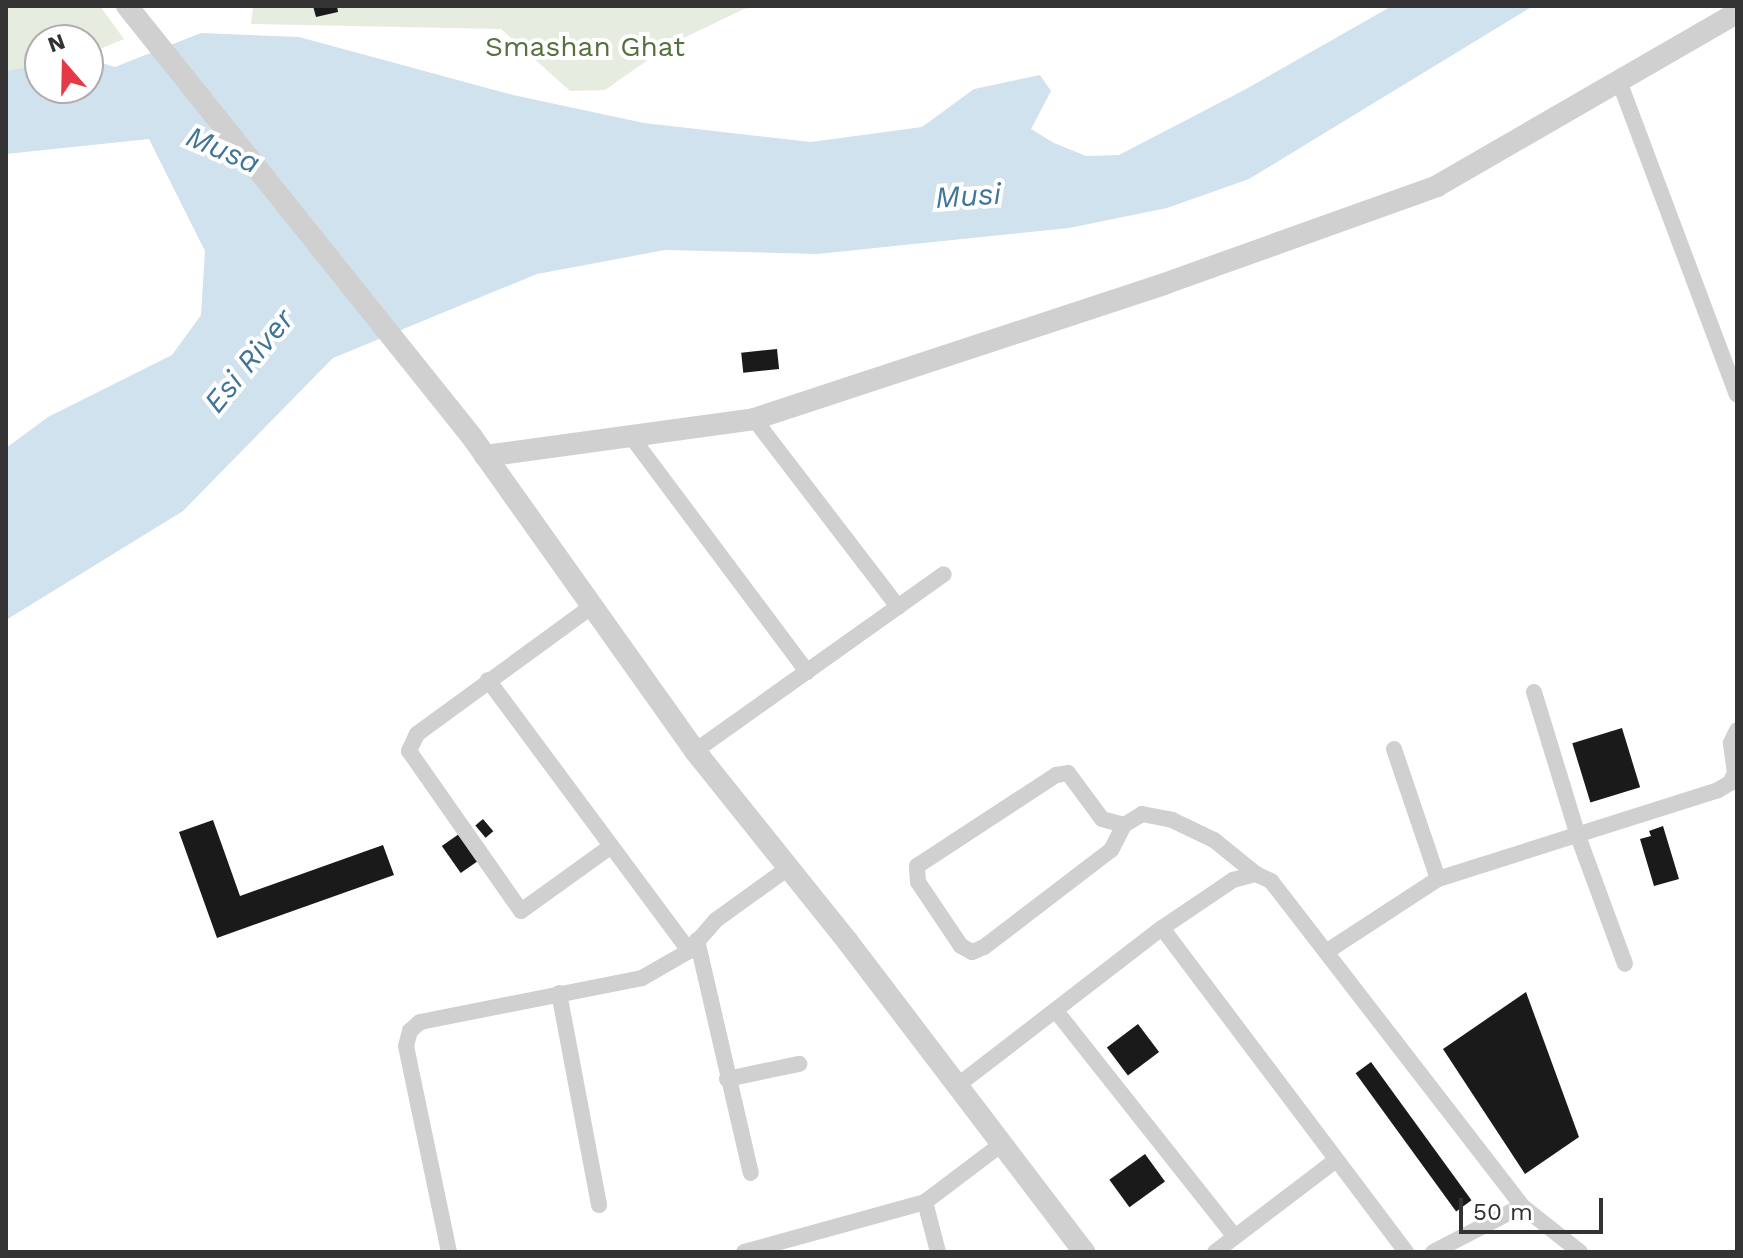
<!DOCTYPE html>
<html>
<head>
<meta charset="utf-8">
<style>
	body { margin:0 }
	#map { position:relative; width:1743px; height:1258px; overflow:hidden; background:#fff; font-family:"Work Sans",sans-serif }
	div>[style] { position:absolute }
	.green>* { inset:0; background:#e6ecdf }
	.water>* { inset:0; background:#cfe2ee }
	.building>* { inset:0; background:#1a1a1a; transform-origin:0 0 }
	.minor>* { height:16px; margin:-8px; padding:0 8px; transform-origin:8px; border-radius:8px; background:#d0d0d0 }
	.tertiary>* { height:22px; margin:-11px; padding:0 11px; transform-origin:11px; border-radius:11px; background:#d0d0d0 }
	span { translate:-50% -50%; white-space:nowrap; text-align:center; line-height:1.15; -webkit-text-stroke:8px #fff; paint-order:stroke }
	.park-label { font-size:28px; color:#56703f }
	.water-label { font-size:30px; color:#3f7597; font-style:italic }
	.frame { position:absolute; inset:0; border:8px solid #333; pointer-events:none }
	.north { position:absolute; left:24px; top:24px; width:80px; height:80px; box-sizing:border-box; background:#fff; border:2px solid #adadad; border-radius:50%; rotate:340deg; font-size:22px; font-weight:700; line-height:32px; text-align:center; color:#333 }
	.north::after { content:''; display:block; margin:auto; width:28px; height:36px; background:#e63946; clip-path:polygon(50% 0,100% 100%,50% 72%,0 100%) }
	.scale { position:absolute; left:1459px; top:1198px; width:144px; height:36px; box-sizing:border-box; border:4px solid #333; border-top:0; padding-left:10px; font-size:24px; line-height:28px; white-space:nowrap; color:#333; -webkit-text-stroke:6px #fff; paint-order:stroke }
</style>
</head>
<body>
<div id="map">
	<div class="green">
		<div style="clip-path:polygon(6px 6px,100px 6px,124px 39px,88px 54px,88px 40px,40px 40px,40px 65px,6px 71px)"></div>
		<div style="clip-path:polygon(253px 6px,762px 6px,744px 9px,669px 45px,605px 90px,570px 91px,501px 29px,251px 24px)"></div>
	</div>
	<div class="water">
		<div style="clip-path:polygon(1392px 6px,1533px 6px,1249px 179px,1167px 208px,1069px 228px,817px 254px,665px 250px,537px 274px,333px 358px,183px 511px,6px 620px,6px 448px,48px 417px,172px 355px,201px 315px,205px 251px,149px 139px,6px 154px,6px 71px,40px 65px,40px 88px,88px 88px,88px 59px,115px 67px,201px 33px,299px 37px,513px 95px,644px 123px,811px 142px,922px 127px,974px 89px,1040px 75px,1051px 91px,1031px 129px,1054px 143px,1086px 156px,1119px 155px,1246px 89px)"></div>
	</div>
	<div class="building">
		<div style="clip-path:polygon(313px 6px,337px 6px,338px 12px,316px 17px)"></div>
		<div style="left:777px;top:349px;width:20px;height:36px;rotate:84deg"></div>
		<div style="left:1622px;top:728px;width:62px;height:52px;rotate:73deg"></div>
		<div style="left:483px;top:819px;width:16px;height:10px;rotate:50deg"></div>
		<div style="clip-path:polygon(213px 820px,240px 896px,383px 845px,394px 875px,217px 938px,179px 832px)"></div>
		<div style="clip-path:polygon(1663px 826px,1679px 879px,1654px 886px,1640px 839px,1651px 836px,1649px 831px)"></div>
		<div style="left:459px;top:834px;width:33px;height:21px;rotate:55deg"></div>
		<div style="clip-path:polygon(1526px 992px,1579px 1137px,1525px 1174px,1443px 1049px)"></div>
		<div style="left:1138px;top:1024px;width:35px;height:39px;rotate:53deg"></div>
		<div style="left:1371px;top:1062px;width:171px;height:19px;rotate:54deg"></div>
		<div style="left:1145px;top:1154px;width:34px;height:44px;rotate:54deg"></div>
	</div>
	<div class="minor">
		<div style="left:1619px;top:81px;width:335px;rotate:69.4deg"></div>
		<div style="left:754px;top:419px;width:237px;rotate:52.5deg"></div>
		<div style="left:630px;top:435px;width:296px;rotate:53.2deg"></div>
		<div style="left:591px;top:607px;width:215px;rotate:143.9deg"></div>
		<div style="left:417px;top:734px;width:19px;rotate:115deg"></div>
		<div style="left:409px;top:751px;width:195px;rotate:55deg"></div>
		<div style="left:521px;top:911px;width:110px;rotate:-35.7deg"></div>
		<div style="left:488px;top:680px;width:337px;rotate:53.4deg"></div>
		<div style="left:1534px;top:692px;width:151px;rotate:73deg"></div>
		<div style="left:1578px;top:836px;width:136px;rotate:69.8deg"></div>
		<div style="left:1394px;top:749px;width:137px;rotate:71.3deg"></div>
		<div style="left:695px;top:751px;width:305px;rotate:-35.4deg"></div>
		<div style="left:1124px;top:825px;width:28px;rotate:117deg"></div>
		<div style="left:1111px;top:850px;width:160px;rotate:142.6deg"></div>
		<div style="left:984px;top:947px;width:13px;rotate:157deg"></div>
		<div style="left:972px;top:952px;width:13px;rotate:-151deg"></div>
		<div style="left:961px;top:946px;width:77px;rotate:-123.9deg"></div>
		<div style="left:918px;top:882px;width:16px;rotate:-94deg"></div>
		<div style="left:917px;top:866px;width:166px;rotate:-33.2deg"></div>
		<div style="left:1056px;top:775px;width:12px;rotate:-9deg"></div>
		<div style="left:1068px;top:773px;width:57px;rotate:53.5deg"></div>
		<div style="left:1102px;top:819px;width:23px;rotate:15deg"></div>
		<div style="left:1124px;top:825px;width:21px;rotate:-31deg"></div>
		<div style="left:1142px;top:814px;width:31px;rotate:11deg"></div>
		<div style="left:1172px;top:820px;width:47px;rotate:25.5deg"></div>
		<div style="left:1214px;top:840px;width:54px;rotate:39deg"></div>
		<div style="left:1256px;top:874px;width:17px;rotate:25deg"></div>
		<div style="left:1271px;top:881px;width:411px;rotate:52.3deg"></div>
		<div style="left:1522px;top:1206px;width:74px;rotate:38.4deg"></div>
		<div style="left:1162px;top:928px;width:406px;rotate:53deg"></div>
		<div style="left:697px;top:940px;width:239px;rotate:77deg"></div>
		<div style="left:1326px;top:952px;width:134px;rotate:-33.1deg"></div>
		<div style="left:1438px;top:879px;width:294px;rotate:-17.6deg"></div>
		<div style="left:1718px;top:790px;width:14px;rotate:-30deg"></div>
		<div style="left:1730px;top:783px;width:11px;rotate:-63deg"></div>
		<div style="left:1735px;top:773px;width:30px;rotate:-98deg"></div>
		<div style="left:1731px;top:743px;width:14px;rotate:-65deg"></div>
		<div style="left:559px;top:993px;width:216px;rotate:79.3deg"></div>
		<div style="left:1056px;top:1011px;width:288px;rotate:51.6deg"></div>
		<div style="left:727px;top:1079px;width:74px;rotate:-11.8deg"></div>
		<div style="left:958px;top:1085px;width:257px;rotate:-37.6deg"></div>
		<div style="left:1162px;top:928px;width:86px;rotate:-34.1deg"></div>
		<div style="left:1233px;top:880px;width:24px;rotate:-15deg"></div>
		<div style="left:925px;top:1202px;width:52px;rotate:75.4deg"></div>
		<div style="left:449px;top:1252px;width:210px;rotate:-101.8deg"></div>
		<div style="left:406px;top:1046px;width:16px;rotate:-75deg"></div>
		<div style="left:410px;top:1031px;width:13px;rotate:-42deg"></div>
		<div style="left:420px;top:1022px;width:226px;rotate:-11.2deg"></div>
		<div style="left:642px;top:978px;width:54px;rotate:-29.9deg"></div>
		<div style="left:689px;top:951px;width:41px;rotate:-48.9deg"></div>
		<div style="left:716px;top:920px;width:89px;rotate:-35.8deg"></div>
		<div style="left:744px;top:1252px;width:188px;rotate:-15.4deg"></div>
		<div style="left:925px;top:1202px;width:98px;rotate:-37.1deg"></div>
		<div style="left:1215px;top:1252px;width:151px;rotate:-37.2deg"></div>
		<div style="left:1433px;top:1252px;width:100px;rotate:-27.3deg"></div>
	</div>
	<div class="tertiary">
		<div style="left:127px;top:6px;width:552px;rotate:51.32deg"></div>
		<div style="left:472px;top:437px;width:385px;rotate:54.6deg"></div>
		<div style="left:695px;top:751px;width:245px;rotate:51.3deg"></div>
		<div style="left:848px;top:942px;width:390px;rotate:52.7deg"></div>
		<div style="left:485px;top:456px;width:272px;rotate:-7.8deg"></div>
		<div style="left:754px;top:419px;width:432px;rotate:-18.2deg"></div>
		<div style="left:1164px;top:284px;width:290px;rotate:-19.7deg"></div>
		<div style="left:1437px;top:186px;width:346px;rotate:-30deg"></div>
	</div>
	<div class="park-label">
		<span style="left:585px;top:47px">Smashan Ghat</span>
	</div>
	<div class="water-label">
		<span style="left:223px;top:150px;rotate:23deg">Musa</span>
		<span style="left:968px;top:196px;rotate:-4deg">Musi</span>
		<span style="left:249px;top:361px;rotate:-51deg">Esi River</span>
	</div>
	<div class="frame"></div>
	<div class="north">N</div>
	<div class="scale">50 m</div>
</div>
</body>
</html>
